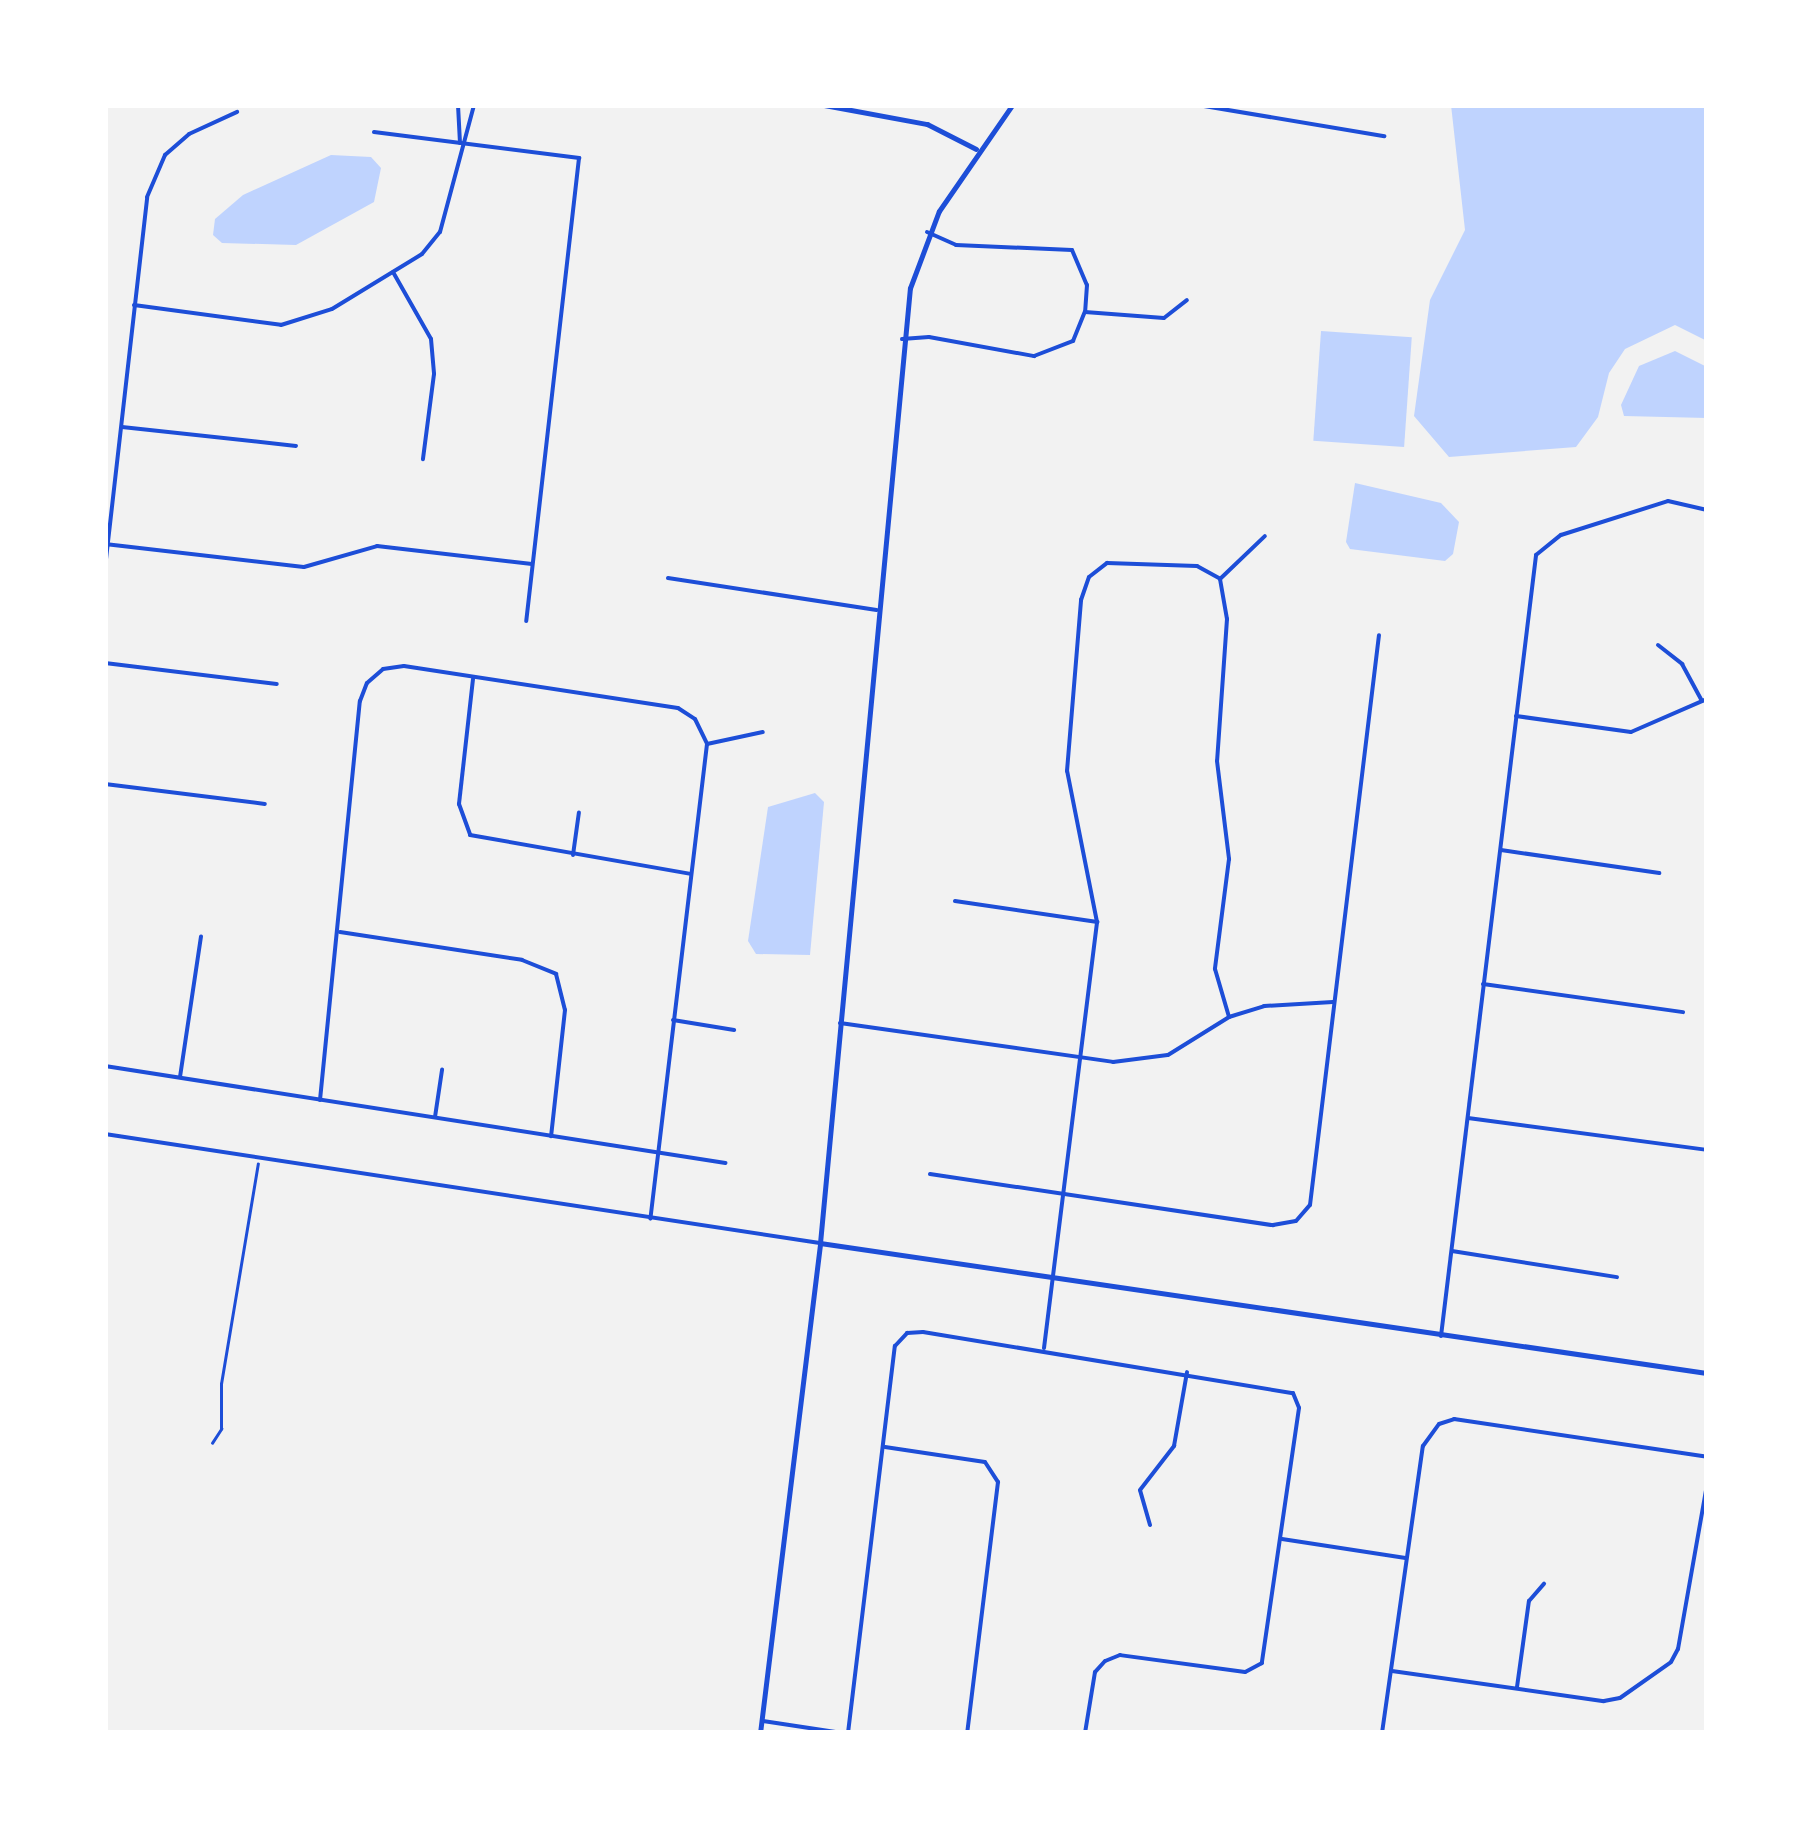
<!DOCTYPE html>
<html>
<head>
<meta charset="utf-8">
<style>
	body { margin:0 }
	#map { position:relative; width:1812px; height:1838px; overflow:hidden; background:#f2f2f2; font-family:"Titillium Web",sans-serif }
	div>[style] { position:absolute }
	.water>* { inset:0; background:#bfd3fe; transform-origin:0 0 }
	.path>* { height:2.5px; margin:-1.25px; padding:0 1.25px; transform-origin:1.25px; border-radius:1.25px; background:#1d4ed8 }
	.minor>* { height:4px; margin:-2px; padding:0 2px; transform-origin:2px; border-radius:2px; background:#1d4ed8 }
	.tertiary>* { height:5px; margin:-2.5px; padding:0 2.5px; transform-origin:2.5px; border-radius:2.5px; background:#1d4ed8 }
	span { translate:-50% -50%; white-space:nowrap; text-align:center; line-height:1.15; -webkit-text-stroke:8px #fff; paint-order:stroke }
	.frame { position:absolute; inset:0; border:108px solid #fff; pointer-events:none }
</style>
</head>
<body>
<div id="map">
	<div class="water">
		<div style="clip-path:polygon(1451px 105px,1707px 105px,1707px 341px,1675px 325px,1625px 349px,1609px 373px,1598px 417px,1576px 447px,1449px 457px,1414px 416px,1430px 300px,1465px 230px)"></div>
		<div style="clip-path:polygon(331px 155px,371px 157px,381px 168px,374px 202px,296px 245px,222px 243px,213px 235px,215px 219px,243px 195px)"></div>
		<div style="left:1321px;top:331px;width:91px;height:110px;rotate:4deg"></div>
		<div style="clip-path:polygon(1675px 351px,1707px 367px,1707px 418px,1624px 416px,1621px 405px,1639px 366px)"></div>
		<div style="clip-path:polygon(1355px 483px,1441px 503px,1459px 522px,1453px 554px,1445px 561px,1350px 549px,1346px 542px)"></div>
		<div style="clip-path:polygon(815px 793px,824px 802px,810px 955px,756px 954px,748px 941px,768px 807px)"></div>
	</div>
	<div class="path">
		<div style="left:212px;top:1443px;width:17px;rotate:-57deg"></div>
		<div style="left:221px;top:1429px;width:45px;rotate:-90deg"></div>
		<div style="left:221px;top:1384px;width:223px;rotate:-80.5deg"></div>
	</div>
	<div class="minor">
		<div style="left:458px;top:105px;width:38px;rotate:87deg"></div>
		<div style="left:1198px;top:105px;width:189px;rotate:9.5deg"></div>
		<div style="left:374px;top:132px;width:207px;rotate:7.2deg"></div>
		<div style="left:579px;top:158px;width:466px;rotate:96.5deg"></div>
		<div style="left:927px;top:232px;width:32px;rotate:24deg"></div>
		<div style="left:956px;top:245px;width:116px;rotate:2.5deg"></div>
		<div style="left:1072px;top:250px;width:38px;rotate:67deg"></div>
		<div style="left:1087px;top:285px;width:27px;rotate:94deg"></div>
		<div style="left:393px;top:272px;width:77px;rotate:60.4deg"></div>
		<div style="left:431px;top:339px;width:35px;rotate:85deg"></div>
		<div style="left:434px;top:374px;width:86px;rotate:97.4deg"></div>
		<div style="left:134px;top:305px;width:148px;rotate:7.7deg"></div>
		<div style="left:281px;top:325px;width:53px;rotate:-17.4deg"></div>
		<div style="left:332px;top:309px;width:105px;rotate:-31.4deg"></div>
		<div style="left:422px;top:254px;width:28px;rotate:-51deg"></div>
		<div style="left:440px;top:232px;width:131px;rotate:-75deg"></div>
		<div style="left:902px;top:339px;width:27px;rotate:-4deg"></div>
		<div style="left:929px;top:337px;width:107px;rotate:10.3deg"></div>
		<div style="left:1034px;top:356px;width:42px;rotate:-21deg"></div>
		<div style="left:1073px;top:341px;width:31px;rotate:-68deg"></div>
		<div style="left:1085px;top:312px;width:79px;rotate:4.3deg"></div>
		<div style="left:1164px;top:318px;width:29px;rotate:-38deg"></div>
		<div style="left:122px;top:427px;width:175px;rotate:6.2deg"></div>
		<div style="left:105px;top:544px;width:200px;rotate:6.6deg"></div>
		<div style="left:304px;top:567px;width:76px;rotate:-16deg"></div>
		<div style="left:377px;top:546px;width:156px;rotate:6.6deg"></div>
		<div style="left:105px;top:568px;width:373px;rotate:-83.5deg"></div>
		<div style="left:147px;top:197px;width:46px;rotate:-66.8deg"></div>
		<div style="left:165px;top:155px;width:32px;rotate:-41deg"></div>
		<div style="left:189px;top:134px;width:53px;rotate:-24.6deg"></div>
		<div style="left:668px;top:578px;width:211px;rotate:8.7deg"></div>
		<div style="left:1220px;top:579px;width:41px;rotate:80.1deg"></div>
		<div style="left:1227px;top:619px;width:142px;rotate:94deg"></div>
		<div style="left:1217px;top:761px;width:99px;rotate:83deg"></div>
		<div style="left:1229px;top:859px;width:111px;rotate:97.3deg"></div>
		<div style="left:1215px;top:969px;width:50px;rotate:73.7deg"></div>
		<div style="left:1220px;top:579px;width:62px;rotate:-43.7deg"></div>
		<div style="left:1658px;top:645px;width:31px;rotate:38deg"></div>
		<div style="left:1682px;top:664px;width:42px;rotate:61.6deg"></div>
		<div style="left:105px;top:663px;width:173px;rotate:7deg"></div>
		<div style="left:473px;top:679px;width:126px;rotate:96.4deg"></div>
		<div style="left:459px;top:804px;width:33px;rotate:70deg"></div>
		<div style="left:470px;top:835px;width:224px;rotate:10deg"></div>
		<div style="left:1516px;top:716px;width:116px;rotate:7.9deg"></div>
		<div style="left:1631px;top:732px;width:83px;rotate:-23.5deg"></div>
		<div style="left:707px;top:744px;width:57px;rotate:-12.1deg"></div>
		<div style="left:105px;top:784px;width:161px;rotate:7.1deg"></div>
		<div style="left:1501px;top:850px;width:160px;rotate:8.3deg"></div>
		<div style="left:573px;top:855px;width:43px;rotate:-82.1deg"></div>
		<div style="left:955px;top:901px;width:144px;rotate:8.4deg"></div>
		<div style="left:340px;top:932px;width:184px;rotate:8.7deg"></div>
		<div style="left:522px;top:960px;width:37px;rotate:22deg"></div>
		<div style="left:556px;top:974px;width:37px;rotate:76deg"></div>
		<div style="left:565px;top:1010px;width:127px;rotate:96.3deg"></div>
		<div style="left:1483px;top:984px;width:202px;rotate:8deg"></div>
		<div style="left:673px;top:1020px;width:62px;rotate:9.3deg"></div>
		<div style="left:840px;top:1023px;width:276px;rotate:8.1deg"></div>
		<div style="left:1113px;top:1062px;width:55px;rotate:-7.3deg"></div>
		<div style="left:1168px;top:1055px;width:72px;rotate:-31.9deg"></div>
		<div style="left:1229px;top:1017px;width:37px;rotate:-17deg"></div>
		<div style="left:1264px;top:1006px;width:69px;rotate:-3.3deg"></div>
		<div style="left:105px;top:1066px;width:628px;rotate:8.89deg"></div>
		<div style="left:180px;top:1077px;width:142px;rotate:-81.5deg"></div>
		<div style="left:320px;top:1100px;width:401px;rotate:-84.3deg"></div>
		<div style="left:360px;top:701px;width:19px;rotate:-69deg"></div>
		<div style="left:367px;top:683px;width:21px;rotate:-41deg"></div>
		<div style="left:383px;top:669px;width:21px;rotate:-8deg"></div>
		<div style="left:404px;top:666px;width:277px;rotate:8.7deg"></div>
		<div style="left:678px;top:708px;width:20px;rotate:33deg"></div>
		<div style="left:695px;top:719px;width:28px;rotate:64deg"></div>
		<div style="left:707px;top:744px;width:478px;rotate:96.8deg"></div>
		<div style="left:435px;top:1117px;width:48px;rotate:-81.5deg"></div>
		<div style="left:1468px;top:1118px;width:241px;rotate:7.6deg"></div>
		<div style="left:105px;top:1134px;width:723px;rotate:8.67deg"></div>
		<div style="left:930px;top:1174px;width:347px;rotate:8.5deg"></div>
		<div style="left:1273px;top:1225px;width:23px;rotate:-10deg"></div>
		<div style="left:1296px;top:1221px;width:21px;rotate:-49deg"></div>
		<div style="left:1310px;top:1205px;width:574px;rotate:-83.1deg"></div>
		<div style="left:1452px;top:1251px;width:167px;rotate:9deg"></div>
		<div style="left:1441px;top:1336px;width:787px;rotate:-83.06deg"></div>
		<div style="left:1536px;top:555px;width:32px;rotate:-39deg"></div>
		<div style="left:1561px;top:535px;width:112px;rotate:-17.6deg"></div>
		<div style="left:1668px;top:501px;width:40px;rotate:13deg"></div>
		<div style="left:1044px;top:1348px;width:429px;rotate:-82.9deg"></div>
		<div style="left:1097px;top:922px;width:154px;rotate:-101.2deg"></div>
		<div style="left:1067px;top:771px;width:172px;rotate:-85.3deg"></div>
		<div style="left:1081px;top:600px;width:24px;rotate:-71deg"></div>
		<div style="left:1089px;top:577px;width:23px;rotate:-38deg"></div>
		<div style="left:1107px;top:563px;width:90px;rotate:1.9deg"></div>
		<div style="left:1197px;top:566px;width:26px;rotate:29deg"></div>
		<div style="left:885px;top:1447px;width:101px;rotate:8.5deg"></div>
		<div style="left:985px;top:1462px;width:24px;rotate:57deg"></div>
		<div style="left:998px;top:1482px;width:253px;rotate:97deg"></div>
		<div style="left:1150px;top:1525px;width:36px;rotate:-106deg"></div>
		<div style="left:1140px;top:1490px;width:56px;rotate:-52.3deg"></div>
		<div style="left:1174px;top:1446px;width:75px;rotate:-80deg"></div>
		<div style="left:1282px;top:1539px;width:125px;rotate:8.7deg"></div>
		<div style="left:1392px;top:1671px;width:214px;rotate:8.1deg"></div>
		<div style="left:1604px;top:1701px;width:16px;rotate:-11deg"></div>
		<div style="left:1620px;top:1698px;width:62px;rotate:-35.2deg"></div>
		<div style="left:1671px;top:1662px;width:15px;rotate:-62deg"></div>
		<div style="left:1678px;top:1649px;width:168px;rotate:-80deg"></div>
		<div style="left:1517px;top:1687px;width:87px;rotate:-82.1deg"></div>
		<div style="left:1529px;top:1601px;width:23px;rotate:-49deg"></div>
		<div style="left:763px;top:1721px;width:80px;rotate:8.6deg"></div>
		<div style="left:848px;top:1733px;width:390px;rotate:-83.1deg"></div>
		<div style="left:895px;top:1346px;width:18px;rotate:-47deg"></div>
		<div style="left:907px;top:1333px;width:16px;rotate:-4deg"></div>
		<div style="left:923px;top:1332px;width:375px;rotate:9.4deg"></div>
		<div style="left:1293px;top:1393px;width:16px;rotate:68deg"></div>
		<div style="left:1299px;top:1408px;width:258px;rotate:98.3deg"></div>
		<div style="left:1262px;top:1663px;width:19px;rotate:152deg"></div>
		<div style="left:1245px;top:1672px;width:126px;rotate:-172.3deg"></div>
		<div style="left:1120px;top:1655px;width:16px;rotate:158deg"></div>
		<div style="left:1105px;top:1661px;width:15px;rotate:132deg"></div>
		<div style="left:1095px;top:1672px;width:62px;rotate:99.3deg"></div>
		<div style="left:1382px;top:1733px;width:290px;rotate:-81.9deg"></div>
		<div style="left:1423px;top:1446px;width:27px;rotate:-54deg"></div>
		<div style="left:1439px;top:1424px;width:16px;rotate:-18deg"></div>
		<div style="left:1454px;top:1419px;width:256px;rotate:8.5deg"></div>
	</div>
	<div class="tertiary">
		<div style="left:824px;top:105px;width:105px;rotate:10.5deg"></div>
		<div style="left:927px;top:124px;width:55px;rotate:27deg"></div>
		<div style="left:820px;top:1243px;width:896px;rotate:8.34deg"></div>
		<div style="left:760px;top:1733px;width:494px;rotate:-83deg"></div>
		<div style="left:820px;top:1243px;width:959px;rotate:-84.62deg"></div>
		<div style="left:910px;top:288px;width:82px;rotate:-69.4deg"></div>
		<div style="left:939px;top:211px;width:129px;rotate:-55.4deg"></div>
	</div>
	<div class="frame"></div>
</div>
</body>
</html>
